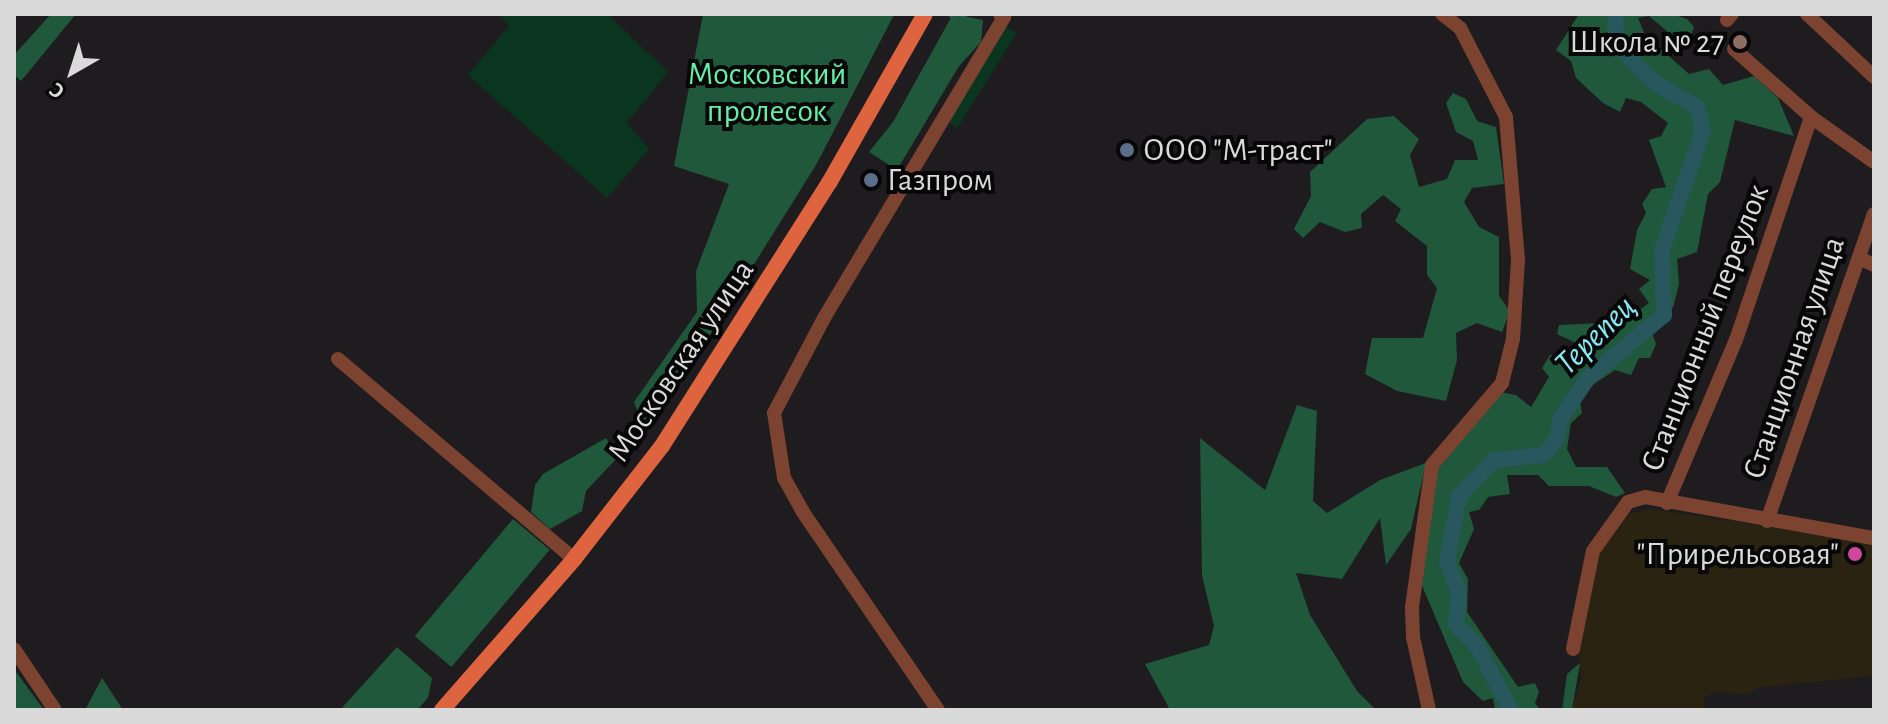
<!DOCTYPE html>
<html>
<head>
<meta charset="utf-8">
<style>
	body { margin:0 }
	#map { position:relative; width:1888px; height:724px; overflow:hidden; background:#1e1c1e; font-family:"Alegreya Sans",sans-serif }
	div>[style] { position:absolute }
	.industrial>* { inset:0; background:#2a2312 }
	.green>* { inset:0; background:#0a3620; transform-origin:0 0 }
	.forest>* { inset:0; background:#1f583a; transform-origin:0 0 }
	.stream>* { height:3px; margin:-1.5px; padding:0 1.5px; transform-origin:1.5px; border-radius:1.5px; background:#28575d }
	.river>* { height:16px; margin:-8px; padding:0 8px; transform-origin:8px; border-radius:8px; background:#28575d }
	.minor>* { height:14px; margin:-7px; padding:0 7px; transform-origin:7px; border-radius:7px; background:#7d4331 }
	.major>* { height:16px; margin:-8px; padding:0 8px; transform-origin:8px; border-radius:8px; background:#dd643e }
	.dots>* { width:22px; height:22px; translate:-50% -50%; box-sizing:border-box; border:4px solid #070708; border-radius:50% }
	span { translate:-50% -50%; white-space:nowrap; text-align:center; line-height:1.15; -webkit-text-stroke:8px #070708; paint-order:stroke }
	.poi-label { font-size:32px; color:#dbdadb }
	.right { translate:-100% -50%; text-align:right }
	.left { translate:0 -50%; text-align:left }
	.park-label { font-size:32px; color:#65f0a7 }
	.street-label { font-size:32px; color:#dbdadb }
	.water-label { font-size:34px; color:#85eaf5; font-style:italic }
	.frame { position:absolute; inset:0; border:16px solid #dbdadb; pointer-events:none }
	.north { position:absolute; left:32px; top:32px; width:80px; height:80px; -webkit-text-stroke:6px #070708; paint-order:stroke; rotate:219deg; font-size:22px; font-weight:700; line-height:32px; text-align:center; color:#dbdadb }
	.north::after { content:''; display:block; margin:auto; width:28px; height:36px; background:#dbdadb; clip-path:polygon(50% 0,100% 100%,50% 72%,0 100%) }
</style>
</head>
<body>
<div id="map">
	<div class="industrial">
		<div style="clip-path:polygon(1650px 509px,1874px 542px,1874px 676px,1760px 687px,1746px 694px,1715px 692px,1704px 698px,1704px 710px,1572px 710px,1581px 677px,1579px 650px,1597px 552px,1620px 516px)"></div>
	</div>
	<div class="green">
		<div style="clip-path:polygon(499px 14px,607px 14px,668px 72px,627px 123px,649px 149px,607px 198px,468px 75px,509px 26px)"></div>
		<div style="left:1004px;top:25px;width:15px;height:112px;rotate:32deg"></div>
	</div>
	<div class="forest">
		<div style="clip-path:polygon(51px 14px,76px 14px,21px 81px,14px 75px,14px 55px)"></div>
		<div style="clip-path:polygon(703px 14px,894px 15px,816px 165px,673px 394px,644px 431px,634px 402px,697px 312px,696px 271px,729px 184px,674px 166px)"></div>
		<div style="clip-path:polygon(953px 14px,983px 20px,981px 42px,959px 66px,897px 170px,869px 152px,893px 122px)"></div>
		<div style="clip-path:polygon(1579px 14px,1672px 14px,1687px 19px,1694px 27px,1689px 41px,1674px 37px,1649px 16px,1638px 18px,1645px 35px,1689px 74px,1709px 69px,1723px 85px,1754px 76px,1778px 98px,1794px 136px,1735px 120px,1720px 182px,1708px 194px,1697px 252px,1677px 259px,1679px 284px,1673px 308px,1660px 297px,1658px 312px,1648px 321px,1656px 344px,1650px 358px,1639px 358px,1631px 375px,1615px 370px,1591px 386px,1580px 402px,1582px 413px,1571px 423px,1567px 449px,1576px 467px,1607px 467px,1625px 493px,1616px 497px,1589px 486px,1549px 486px,1538px 475px,1507px 475px,1510px 494px,1488px 497px,1479px 510px,1469px 512px,1474px 529px,1459px 563px,1468px 579px,1467px 612px,1518px 687px,1535px 683px,1539px 692px,1535px 703px,1540px 710px,1495px 710px,1493px 698px,1483px 701px,1463px 682px,1420px 581px,1437px 465px,1500px 392px,1516px 395px,1531px 407px,1549px 377px,1542px 368px,1550px 355px,1574px 358px,1580px 345px,1557px 334px,1559px 325px,1601px 323px,1634px 314px,1649px 303px,1639px 289px,1650px 280px,1630px 269px,1637px 230px,1646px 213px,1642px 204px,1652px 189px,1666px 187px,1649px 140px,1661px 136px,1668px 123px,1641px 102px,1626px 98px,1620px 112px,1603px 103px,1576px 78px,1571px 61px,1556px 50px)"></div>
		<div style="clip-path:polygon(1453px 93px,1466px 99px,1477px 121px,1496px 127px,1504px 184px,1472px 188px,1464px 202px,1479px 227px,1499px 237px,1499px 296px,1510px 311px,1502px 332px,1477px 323px,1456px 333px,1457px 360px,1446px 401px,1397px 391px,1365px 374px,1372px 338px,1423px 338px,1437px 288px,1427px 275px,1427px 246px,1395px 221px,1401px 209px,1383px 195px,1361px 214px,1362px 228px,1345px 232px,1320px 222px,1303px 238px,1294px 229px,1311px 196px,1310px 172px,1367px 119px,1394px 116px,1419px 139px,1410px 155px,1419px 187px,1447px 179px,1455px 160px,1478px 160px,1473px 141px,1456px 132px,1446px 103px)"></div>
		<div style="clip-path:polygon(1297px 405px,1317px 411px,1313px 501px,1327px 513px,1380px 480px,1426px 463px,1411px 529px,1386px 565px,1380px 518px,1342px 579px,1296px 573px,1310px 615px,1357px 691px,1376px 710px,1170px 710px,1145px 664px,1209px 645px,1214px 626px,1202px 575px,1200px 438px,1265px 490px)"></div>
		<div style="clip-path:polygon(606px 438px,617px 458px,586px 491px,582px 511px,550px 529px,531px 512px,535px 485px,543px 474px)"></div>
		<div style="left:513px;top:519px;width:48px;height:153px;rotate:40deg"></div>
		<div style="clip-path:polygon(397px 647px,432px 678px,428px 698px,417px 710px,340px 710px)"></div>
		<div style="clip-path:polygon(1580px 663px,1572px 710px,1562px 710px,1567px 674px)"></div>
		<div style="clip-path:polygon(14px 669px,44px 710px,14px 710px)"></div>
		<div style="clip-path:polygon(102px 678px,123px 710px,85px 710px)"></div>
	</div>
	<div class="stream">
		<div style="left:961px;top:14px;width:4px;rotate:34deg"></div>
		<div style="left:950px;top:16px;width:8px;rotate:-14deg"></div>
	</div>
	<div class="river">
		<div style="left:1511px;top:710px;width:72px;rotate:-118deg"></div>
		<div style="left:1477px;top:646px;width:30px;rotate:-135deg"></div>
		<div style="left:1456px;top:625px;width:33px;rotate:-85deg"></div>
		<div style="left:1459px;top:592px;width:32px;rotate:-112deg"></div>
		<div style="left:1447px;top:562px;width:67px;rotate:-79.7deg"></div>
		<div style="left:1459px;top:496px;width:50px;rotate:-45.8deg"></div>
		<div style="left:1494px;top:460px;width:50px;rotate:-5.7deg"></div>
		<div style="left:1544px;top:455px;width:21px;rotate:-51deg"></div>
		<div style="left:1557px;top:439px;width:20px;rotate:-81deg"></div>
		<div style="left:1560px;top:419px;width:50px;rotate:-55.7deg"></div>
		<div style="left:1588px;top:378px;width:99px;rotate:-39.7deg"></div>
		<div style="left:1664px;top:315px;width:65px;rotate:-91.8deg"></div>
		<div style="left:1662px;top:250px;width:127px;rotate:-71.1deg"></div>
		<div style="left:1703px;top:130px;width:24px;rotate:-105deg"></div>
		<div style="left:1697px;top:107px;width:48px;rotate:-150.3deg"></div>
		<div style="left:1655px;top:83px;width:57px;rotate:-135deg"></div>
		<div style="left:1615px;top:43px;width:29px;rotate:-88deg"></div>
	</div>
	<div class="minor">
		<div style="left:1807px;top:14px;width:92px;rotate:43.2deg"></div>
		<div style="left:1727px;top:20px;width:8px;rotate:-50deg"></div>
		<div style="left:1734px;top:49px;width:103px;rotate:41.4deg"></div>
		<div style="left:1811px;top:117px;width:77px;rotate:35.5deg"></div>
		<div style="left:1859px;top:258px;width:17px;rotate:25deg"></div>
		<div style="left:338px;top:359px;width:309px;rotate:40.3deg"></div>
		<div style="left:1667px;top:503px;width:177px;rotate:-67.1deg"></div>
		<div style="left:1736px;top:340px;width:235px;rotate:-71.4deg"></div>
		<div style="left:1767px;top:521px;width:325px;rotate:-70.8deg"></div>
		<div style="left:14px;top:649px;width:73px;rotate:56.1deg"></div>
		<div style="left:1573px;top:649px;width:100px;rotate:-78.5deg"></div>
		<div style="left:1593px;top:551px;width:60px;rotate:-54.5deg"></div>
		<div style="left:1628px;top:502px;width:18px;rotate:-16deg"></div>
		<div style="left:1645px;top:497px;width:233px;rotate:10.2deg"></div>
		<div style="left:938px;top:710px;width:240px;rotate:-124.3deg"></div>
		<div style="left:803px;top:512px;width:39px;rotate:-119deg"></div>
		<div style="left:784px;top:478px;width:66px;rotate:-98.7deg"></div>
		<div style="left:774px;top:413px;width:107px;rotate:-62.2deg"></div>
		<div style="left:824px;top:318px;width:351px;rotate:-59.1deg"></div>
		<div style="left:1004px;top:17px;width:5px;rotate:-143deg"></div>
		<div style="left:1429px;top:710px;width:75px;rotate:-102.4deg"></div>
		<div style="left:1413px;top:637px;width:30px;rotate:-92deg"></div>
		<div style="left:1412px;top:607px;width:143px;rotate:-82deg"></div>
		<div style="left:1432px;top:465px;width:108px;rotate:-49.5deg"></div>
		<div style="left:1502px;top:383px;width:45px;rotate:-76deg"></div>
		<div style="left:1513px;top:339px;width:79px;rotate:-86.4deg"></div>
		<div style="left:1518px;top:260px;width:144px;rotate:-94.8deg"></div>
		<div style="left:1506px;top:117px;width:100px;rotate:-117.3deg"></div>
		<div style="left:1460px;top:28px;width:23px;rotate:-142deg"></div>
	</div>
	<div class="major">
		<div style="left:442px;top:710px;width:201px;rotate:-48.8deg"></div>
		<div style="left:574px;top:559px;width:143px;rotate:-52.1deg"></div>
		<div style="left:662px;top:446px;width:312px;rotate:-57.6deg"></div>
		<div style="left:829px;top:183px;width:194px;rotate:-60.4deg"></div>
	</div>
	<div class="dots">
		<div style="left:1740px;top:42px;background:#8d6e63"></div>
		<div style="left:1127px;top:150px;background:#5c6f8a"></div>
		<div style="left:871px;top:180px;background:#5c6f8a"></div>
		<div style="left:1855px;top:554px;background:#d1479c"></div>
	</div>
	<div class="poi-label">
		<span class="right" style="left:1724px;top:42px">Школа № 27</span>
		<span class="left" style="left:1143px;top:150px">ООО "М-траст"</span>
		<span class="left" style="left:887px;top:180px">Газпром</span>
		<span class="right" style="left:1839px;top:554px">"Прирельсовая"</span>
	</div>
	<div class="park-label">
		<span style="left:767px;top:93px">Московский<br>пролесок</span>
	</div>
	<div class="street-label">
		<span style="left:1705px;top:328px;rotate:-69deg">Станционный переулок</span>
		<span style="left:1794px;top:358px;rotate:-71deg">Станционная улица</span>
		<span style="left:681px;top:361px;rotate:-56deg">Московская улица</span>
	</div>
	<div class="water-label">
		<span style="left:1596px;top:336px;rotate:-44deg">Терепец</span>
	</div>
	<div class="frame"></div>
	<div class="north">С</div>
</div>
</body>
</html>
